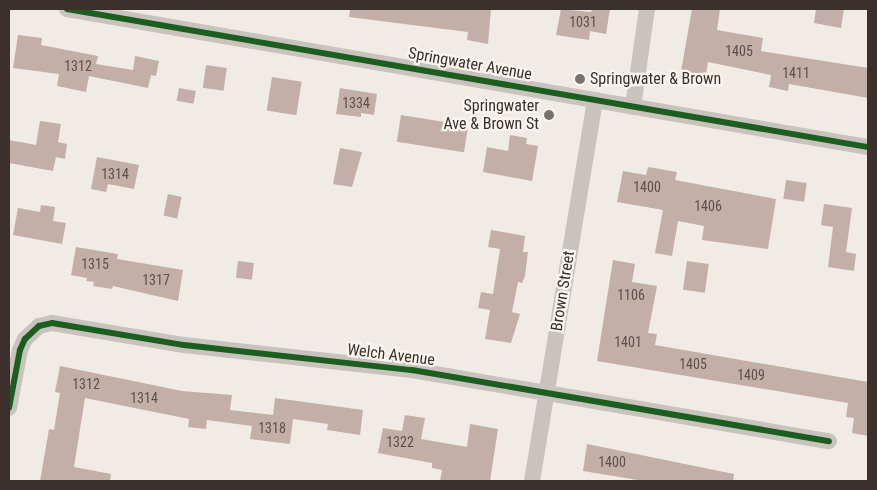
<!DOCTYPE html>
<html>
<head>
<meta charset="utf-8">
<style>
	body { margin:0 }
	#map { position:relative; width:877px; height:490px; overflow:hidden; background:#f0ebe5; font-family:"Roboto Condensed",sans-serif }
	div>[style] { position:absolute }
	.building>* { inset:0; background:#c3afa7; transform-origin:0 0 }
	.minor>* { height:16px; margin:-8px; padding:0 8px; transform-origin:8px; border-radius:8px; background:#c9c3be }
	.cycleway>* { height:6px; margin:-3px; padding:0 3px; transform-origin:3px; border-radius:3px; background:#1b5e20 }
	.dots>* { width:14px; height:14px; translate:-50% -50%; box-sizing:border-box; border:2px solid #fbf5ee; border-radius:50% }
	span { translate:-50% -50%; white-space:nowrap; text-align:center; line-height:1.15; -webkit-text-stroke:4.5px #fbf5ee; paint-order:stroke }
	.number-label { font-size:14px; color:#5d504a }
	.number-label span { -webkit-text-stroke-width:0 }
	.street-label { font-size:16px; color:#3b302b }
	.poi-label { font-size:16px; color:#3b302b }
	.left { translate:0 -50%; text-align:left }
	.right { translate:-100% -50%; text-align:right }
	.frame { position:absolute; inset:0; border:10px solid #3b302b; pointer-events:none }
</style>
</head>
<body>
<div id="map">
	<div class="building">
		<div style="clip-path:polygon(350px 9px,491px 9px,488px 44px,467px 40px,468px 32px,349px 17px)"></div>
		<div style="clip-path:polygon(561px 9px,591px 12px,592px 9px,610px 9px,606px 34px,590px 31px,589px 40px,556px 35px)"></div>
		<div style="clip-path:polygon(692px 9px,720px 9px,717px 30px,763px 38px,761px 51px,868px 68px,868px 98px,789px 84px,788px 91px,769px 87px,771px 75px,708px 62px,705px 81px,680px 77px)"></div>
		<div style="clip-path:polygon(816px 9px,844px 9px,841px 28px,814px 23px)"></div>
		<div style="clip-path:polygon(18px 35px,42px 38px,41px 45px,98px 56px,96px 64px,133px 70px,135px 56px,159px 61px,156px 76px,151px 75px,148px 88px,89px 76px,86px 92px,57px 86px,59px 74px,13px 68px)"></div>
		<div style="left:206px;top:65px;width:21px;height:23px;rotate:8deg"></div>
		<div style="left:272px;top:77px;width:30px;height:34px;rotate:9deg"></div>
		<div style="left:179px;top:88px;width:17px;height:13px;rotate:10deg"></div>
		<div style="clip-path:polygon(340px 88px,377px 94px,374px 115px,361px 113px,361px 117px,336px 114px)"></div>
		<div style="left:401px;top:115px;width:68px;height:27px;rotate:9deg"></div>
		<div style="clip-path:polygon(40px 121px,61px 124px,58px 142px,67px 144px,65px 159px,56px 157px,53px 171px,9px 163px,9px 140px,36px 145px)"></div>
		<div style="clip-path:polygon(510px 135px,527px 138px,526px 144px,538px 146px,532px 181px,483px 172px,487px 147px,508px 151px)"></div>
		<div style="clip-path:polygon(340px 148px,362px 152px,352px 187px,333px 184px)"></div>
		<div style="clip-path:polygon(97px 157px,139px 165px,134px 189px,108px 184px,106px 192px,91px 189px)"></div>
		<div style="clip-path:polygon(648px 167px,677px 172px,675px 180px,776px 199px,768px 249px,702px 240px,704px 226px,678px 221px,672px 256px,655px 253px,663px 210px,617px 202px,623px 171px,646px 175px)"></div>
		<div style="left:786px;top:180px;width:21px;height:19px;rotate:8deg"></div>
		<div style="left:168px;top:194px;width:14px;height:22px;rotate:12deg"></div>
		<div style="clip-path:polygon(824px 204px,852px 208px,846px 252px,856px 254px,854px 271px,828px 267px,833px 227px,821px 225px)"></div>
		<div style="clip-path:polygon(41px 205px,55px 207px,53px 221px,66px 223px,62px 244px,13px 235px,18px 208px,40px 212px)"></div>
		<div style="clip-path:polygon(491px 230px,525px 236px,523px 252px,528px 252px,525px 276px,522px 283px,518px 282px,512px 312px,520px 314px,511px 343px,485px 339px,490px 310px,478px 308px,481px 292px,493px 294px,500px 249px,488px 247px)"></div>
		<div style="clip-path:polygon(76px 247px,118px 254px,117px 259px,183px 270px,178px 301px,113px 286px,112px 289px,93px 286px,94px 282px,86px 281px,87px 278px,71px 275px)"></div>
		<div style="clip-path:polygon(613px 260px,635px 264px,632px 282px,657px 286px,648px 333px,657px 334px,655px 345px,868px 382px,868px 436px,852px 433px,854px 418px,846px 417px,848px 403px,597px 361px)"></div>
		<div style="left:238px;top:261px;width:16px;height:17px;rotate:7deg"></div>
		<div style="left:687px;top:261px;width:22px;height:29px;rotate:8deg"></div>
		<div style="clip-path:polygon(60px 366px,182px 391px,232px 395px,230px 410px,273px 415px,275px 398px,363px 410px,360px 435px,327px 430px,328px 424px,293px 419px,290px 444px,250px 439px,252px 426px,207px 420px,206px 429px,188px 427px,189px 419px,85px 398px,74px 467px,111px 474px,110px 481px,40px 481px,49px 429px,54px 430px,60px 393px,55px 392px)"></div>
		<div style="clip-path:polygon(405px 415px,425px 418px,421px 439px,467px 447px,470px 424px,498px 429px,490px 481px,440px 481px,442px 470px,432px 468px,432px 463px,378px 453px,383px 428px,402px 431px)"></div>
		<div style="clip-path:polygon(587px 444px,734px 474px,733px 481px,644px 481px,583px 471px)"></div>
	</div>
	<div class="minor">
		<div style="left:67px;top:9px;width:813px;rotate:9.78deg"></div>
		<div style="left:633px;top:107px;width:99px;rotate:-81.9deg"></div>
		<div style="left:9px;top:408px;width:59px;rotate:-79.3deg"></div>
		<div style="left:20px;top:350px;width:12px;rotate:-66deg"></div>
		<div style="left:25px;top:339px;width:19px;rotate:-43deg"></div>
		<div style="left:39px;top:326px;width:13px;rotate:-13deg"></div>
		<div style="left:52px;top:323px;width:134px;rotate:9.5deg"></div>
		<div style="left:184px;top:345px;width:229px;rotate:6.3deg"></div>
		<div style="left:412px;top:370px;width:423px;rotate:9.7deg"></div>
		<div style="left:532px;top:481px;width:386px;rotate:-80.6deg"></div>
	</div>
	<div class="cycleway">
		<div style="left:67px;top:9px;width:813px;rotate:9.78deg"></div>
		<div style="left:9px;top:408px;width:59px;rotate:-79.3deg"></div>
		<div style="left:20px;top:350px;width:12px;rotate:-66deg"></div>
		<div style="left:25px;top:339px;width:19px;rotate:-43deg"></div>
		<div style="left:39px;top:326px;width:13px;rotate:-13deg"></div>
		<div style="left:52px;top:323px;width:134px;rotate:9.5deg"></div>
		<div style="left:184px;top:345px;width:229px;rotate:6.3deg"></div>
		<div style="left:412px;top:370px;width:423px;rotate:9.7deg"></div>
	</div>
	<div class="dots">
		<div style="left:580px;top:79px;background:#7a716c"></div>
		<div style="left:549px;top:115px;background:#7a716c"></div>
	</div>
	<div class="number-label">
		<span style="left:583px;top:22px">1031</span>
		<span style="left:739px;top:51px">1405</span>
		<span style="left:78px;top:66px">1312</span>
		<span style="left:796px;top:73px">1411</span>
		<span style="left:356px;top:103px">1334</span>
		<span style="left:115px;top:174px">1314</span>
		<span style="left:647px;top:187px">1400</span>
		<span style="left:708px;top:206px">1406</span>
		<span style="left:95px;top:264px">1315</span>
		<span style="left:156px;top:280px">1317</span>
		<span style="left:631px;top:295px">1106</span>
		<span style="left:628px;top:342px">1401</span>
		<span style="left:693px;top:364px">1405</span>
		<span style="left:751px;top:375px">1409</span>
		<span style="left:86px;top:384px">1312</span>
		<span style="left:144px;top:398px">1314</span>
		<span style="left:272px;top:428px">1318</span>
		<span style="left:400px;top:442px">1322</span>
		<span style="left:612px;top:462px">1400</span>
	</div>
	<div class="street-label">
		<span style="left:470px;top:64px;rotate:10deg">Springwater Avenue</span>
		<span style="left:563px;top:291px;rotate:-81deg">Brown Street</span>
		<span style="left:391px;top:355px;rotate:7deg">Welch Avenue</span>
	</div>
	<div class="poi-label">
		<span class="left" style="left:590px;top:79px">Springwater &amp; Brown</span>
		<span class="right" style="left:539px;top:115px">Springwater<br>Ave &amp; Brown St</span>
	</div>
	<div class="frame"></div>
</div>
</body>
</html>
